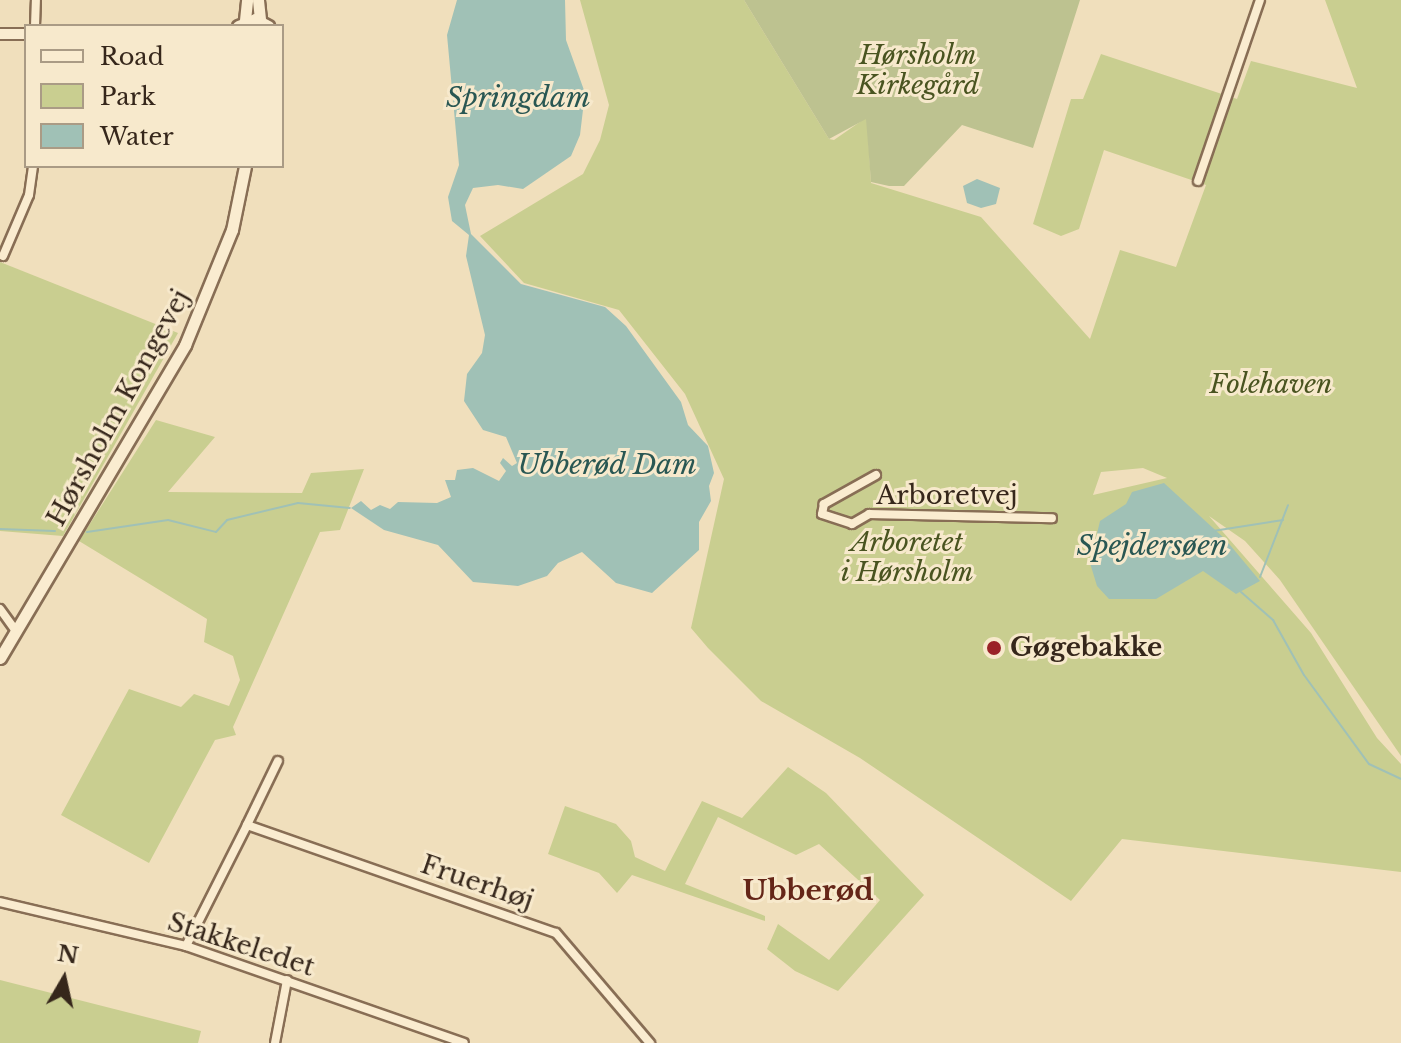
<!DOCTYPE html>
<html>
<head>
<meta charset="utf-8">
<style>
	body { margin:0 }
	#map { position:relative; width:1401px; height:1043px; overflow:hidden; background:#f0dfbc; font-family:"Libre Baskerville",serif }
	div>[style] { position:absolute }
	.green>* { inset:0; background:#c9ce90 }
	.cemetery>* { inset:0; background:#bdc290 }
	.water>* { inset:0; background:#a0c1b6 }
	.stream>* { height:2px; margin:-1px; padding:0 1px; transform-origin:1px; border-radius:1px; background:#a0c1b6 }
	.roads { filter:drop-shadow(2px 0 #886e55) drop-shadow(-2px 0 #886e55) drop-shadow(0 2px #886e55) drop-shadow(0 -2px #886e55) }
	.minor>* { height:8px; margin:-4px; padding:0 4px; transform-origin:4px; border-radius:4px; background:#faecd0 }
	.tertiary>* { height:10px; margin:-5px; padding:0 5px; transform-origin:5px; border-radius:5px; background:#faecd0 }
	.secondary>* { height:11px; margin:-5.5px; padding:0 5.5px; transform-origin:5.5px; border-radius:5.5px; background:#faecd0 }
	.dots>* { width:22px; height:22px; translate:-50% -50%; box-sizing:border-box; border:4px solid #f7e9cc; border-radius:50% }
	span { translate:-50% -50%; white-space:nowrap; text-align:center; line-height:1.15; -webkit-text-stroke:6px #f7e9cc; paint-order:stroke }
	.park-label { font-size:26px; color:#495420; font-style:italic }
	.street-label { font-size:26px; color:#36271b }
	.poi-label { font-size:26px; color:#36271b; font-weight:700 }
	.left { translate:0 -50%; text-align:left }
	.water-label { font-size:28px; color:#295753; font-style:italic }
	.neighbourhood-label { font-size:28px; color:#652618; font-weight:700 }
	.legend { position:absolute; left:24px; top:24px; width:260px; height:144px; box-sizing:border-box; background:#f7e9cc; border:2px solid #aa9b85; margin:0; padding:10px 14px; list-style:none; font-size:24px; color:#36271b }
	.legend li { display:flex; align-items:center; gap:16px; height:40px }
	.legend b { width:40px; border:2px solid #aa9b85 }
	.north { position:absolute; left:24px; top:939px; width:80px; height:80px; -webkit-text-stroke:6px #f7e9cc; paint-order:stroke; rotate:9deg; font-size:22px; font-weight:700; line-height:32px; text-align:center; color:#36271b }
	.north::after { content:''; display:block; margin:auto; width:28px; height:36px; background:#36271b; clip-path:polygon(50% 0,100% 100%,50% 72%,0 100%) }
</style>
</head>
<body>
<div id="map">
	<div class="green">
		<div style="clip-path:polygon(evenodd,580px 0,744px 0,829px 139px,834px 140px,867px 117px,871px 183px,981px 217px,1090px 339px,1120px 250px,1176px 267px,1206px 185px,1104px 150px,1079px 229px,1061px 236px,1033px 224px,1071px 99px,1083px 99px,1101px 54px,1237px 99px,1251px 61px,1357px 88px,1325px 0,1401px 0,1401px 756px,1280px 580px,1245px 541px,1209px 516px,1311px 633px,1377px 738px,1401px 764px,1401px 872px,1122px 839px,1071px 901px,860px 758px,761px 701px,708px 648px,691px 628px,724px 479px,685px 394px,619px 310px,524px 283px,480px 236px,583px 174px,600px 140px,609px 105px,580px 0,1143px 468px,1167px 478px,1093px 495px,1101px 472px,1143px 468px)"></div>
		<div style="clip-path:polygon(0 262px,178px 333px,63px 536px,0 531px)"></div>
		<div style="clip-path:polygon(156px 420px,215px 437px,168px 492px,302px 493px,311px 473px,364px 469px,340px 530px,320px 532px,233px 727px,236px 735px,215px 740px,149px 863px,61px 815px,129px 689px,181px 707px,194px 694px,229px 706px,240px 680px,233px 656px,204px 642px,207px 619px,79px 541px)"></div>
		<div style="clip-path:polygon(788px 767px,826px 793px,924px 895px,838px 991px,795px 971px,767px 949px,778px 924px,829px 960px,880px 900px,819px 844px,796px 855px,718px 817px,685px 884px,765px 916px,765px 921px,632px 875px,617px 893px,599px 873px,548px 854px,565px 806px,616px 824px,631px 841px,635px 857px,665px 871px,702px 801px,742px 818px)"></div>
		<div style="clip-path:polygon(0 980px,201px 1031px,198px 1043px,0 1043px)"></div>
	</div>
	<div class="cemetery">
		<div style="clip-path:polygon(744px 0,1080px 0,1033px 148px,962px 125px,904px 186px,889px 186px,871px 182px,866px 119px,829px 139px)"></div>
	</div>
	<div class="water">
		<div style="clip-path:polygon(457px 0,565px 0,566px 40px,585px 93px,580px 135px,571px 156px,523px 189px,498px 185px,473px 188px,465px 205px,471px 234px,521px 284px,605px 307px,626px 326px,681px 402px,688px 425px,708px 446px,714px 473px,709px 486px,711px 501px,699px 522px,699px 550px,652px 593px,616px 583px,582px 552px,558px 563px,547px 576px,518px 586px,473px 582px,438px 545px,384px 530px,351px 508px,361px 501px,371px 510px,380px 505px,390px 509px,398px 502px,437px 503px,451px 497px,445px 480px,455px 480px,457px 470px,473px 468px,499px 481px,506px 471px,500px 463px,503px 458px,512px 466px,517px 463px,506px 437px,483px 430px,464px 401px,467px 374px,482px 353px,485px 335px,466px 256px,469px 235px,452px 221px,448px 197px,459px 165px,447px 35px)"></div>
		<div style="clip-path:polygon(977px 179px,1000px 188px,996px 204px,981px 208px,967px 203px,963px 186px)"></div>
		<div style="clip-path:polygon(1164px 483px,1225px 539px,1260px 581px,1236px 594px,1203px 571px,1156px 599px,1109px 599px,1097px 586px,1090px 563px,1100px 521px,1126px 504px,1132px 492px)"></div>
	</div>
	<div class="stream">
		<div style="left:0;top:529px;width:55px;rotate:2.1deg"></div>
		<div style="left:1213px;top:531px;width:71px;rotate:-8.9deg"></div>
		<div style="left:87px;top:532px;width:82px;rotate:-8.4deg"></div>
		<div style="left:168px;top:520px;width:49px;rotate:14deg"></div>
		<div style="left:216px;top:532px;width:16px;rotate:-47deg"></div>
		<div style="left:227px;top:520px;width:73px;rotate:-13.5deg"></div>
		<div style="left:298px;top:503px;width:52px;rotate:5.5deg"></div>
		<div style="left:1260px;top:577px;width:77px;rotate:-68.7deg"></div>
		<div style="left:1241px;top:592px;width:43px;rotate:41.2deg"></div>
		<div style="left:1273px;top:620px;width:63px;rotate:60.6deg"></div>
		<div style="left:1304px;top:675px;width:110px;rotate:53.9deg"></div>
		<div style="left:1369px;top:764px;width:35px;rotate:25deg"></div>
	</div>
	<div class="roads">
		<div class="minor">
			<div style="left:35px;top:26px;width:26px;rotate:-88deg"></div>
			<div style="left:1198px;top:181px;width:191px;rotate:-71.1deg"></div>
			<div style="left:3px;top:256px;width:66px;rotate:-66.9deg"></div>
			<div style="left:29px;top:195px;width:29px;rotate:-82deg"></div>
			<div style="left:876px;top:475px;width:60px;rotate:150.9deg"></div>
			<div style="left:824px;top:504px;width:10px;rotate:101deg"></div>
			<div style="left:822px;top:514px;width:32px;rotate:18deg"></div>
			<div style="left:852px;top:524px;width:20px;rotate:-30deg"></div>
			<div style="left:869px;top:514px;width:183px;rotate:1.3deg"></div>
			<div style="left:0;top:609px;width:27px;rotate:54deg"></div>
			<div style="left:247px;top:825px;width:71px;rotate:-64.2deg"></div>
			<div style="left:0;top:902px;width:191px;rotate:13.3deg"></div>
			<div style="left:186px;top:946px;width:294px;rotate:19.2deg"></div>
			<div style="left:186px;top:946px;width:136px;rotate:-63.2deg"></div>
			<div style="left:247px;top:825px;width:327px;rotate:19.3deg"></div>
			<div style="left:556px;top:933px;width:145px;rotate:49.5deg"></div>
			<div style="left:275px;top:1043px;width:64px;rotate:-79.2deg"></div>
		</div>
		<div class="tertiary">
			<div style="left:0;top:34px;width:26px"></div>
		</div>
		<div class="secondary">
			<div style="left:258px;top:0;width:20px;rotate:84deg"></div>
			<div style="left:245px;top:20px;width:20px;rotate:-84deg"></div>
			<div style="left:238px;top:26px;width:18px;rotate:-22deg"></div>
			<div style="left:255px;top:19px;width:15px;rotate:28deg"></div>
			<div style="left:0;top:658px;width:364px;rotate:-59.4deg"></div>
			<div style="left:185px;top:345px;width:124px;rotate:-67.8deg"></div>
			<div style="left:232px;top:230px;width:65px;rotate:-78.5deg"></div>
		</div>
	</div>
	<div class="dots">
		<div style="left:994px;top:648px;background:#9a2227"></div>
	</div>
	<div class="park-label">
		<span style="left:918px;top:71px">Hørsholm<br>Kirkegård</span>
		<span style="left:1271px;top:385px">Folehaven</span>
		<span style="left:907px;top:558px">Arboretet<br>i Hørsholm</span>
	</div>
	<div class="street-label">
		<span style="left:119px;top:408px;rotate:-61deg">Hørsholm Kongevej</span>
		<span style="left:947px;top:496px">Arboretvej</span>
		<span style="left:477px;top:883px;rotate:19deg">Fruerhøj</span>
		<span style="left:241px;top:945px;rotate:18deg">Stakkeledet</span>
	</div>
	<div class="poi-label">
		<span class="left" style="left:1010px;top:648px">Gøgebakke</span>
	</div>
	<div class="water-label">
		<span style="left:518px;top:98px">Springdam</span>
		<span style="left:607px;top:465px">Ubberød Dam</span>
		<span style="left:1152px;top:546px">Spejdersøen</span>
	</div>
	<div class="neighbourhood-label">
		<span style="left:808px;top:891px">Ubberød</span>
	</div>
	<ul class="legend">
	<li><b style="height:10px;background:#faecd0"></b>Road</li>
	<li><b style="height:22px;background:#c9ce90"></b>Park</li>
	<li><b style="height:22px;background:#a0c1b6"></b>Water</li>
	</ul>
	<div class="north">N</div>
</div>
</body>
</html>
